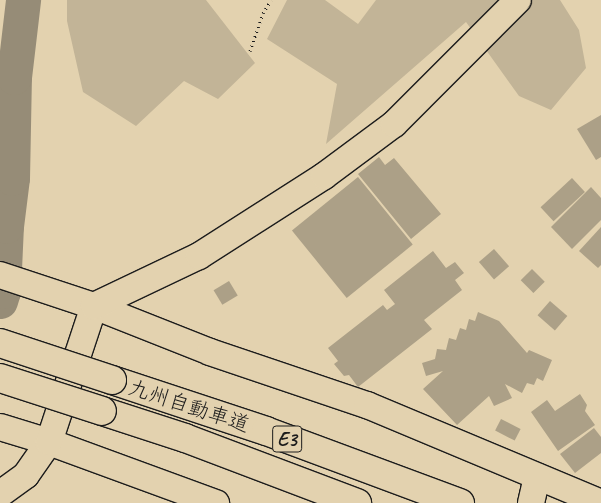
<!DOCTYPE html>
<html>
<head>
<meta charset="utf-8">
<style>
	body { margin:0 }
	#map { position:relative; width:601px; height:503px; overflow:hidden; background:#e3d2af; font-family:Caveat,"Klee One",sans-serif }
	div>[style] { position:absolute }
	.green>* { inset:0; background:#c2b497 }
	.river>* { height:35px; margin:-17.5px; padding:0 17.5px; transform-origin:17.5px; border-radius:17.5px; background:#968c77 }
	.building>* { inset:0; background:#aca087; transform-origin:0 0 }
	.path>* { height:3px; margin-top:-1.5px; transform-origin:0; background:repeating-linear-gradient(90deg,#1c1c1c 0 1px,transparent 0 5px) }
	.roads { filter:drop-shadow(1px 0 #1c1c1c) drop-shadow(-1px 0 #1c1c1c) drop-shadow(0 1px #1c1c1c) drop-shadow(0 -1px #1c1c1c) }
	.minor>* { height:26px; margin:-13px; padding:0 13px; transform-origin:13px; border-radius:13px; background:#e3d2af }
	.highway>* { height:28px; margin:-14px; padding:0 14px; transform-origin:14px; border-radius:14px; background:#e3d2af }
	.bridges { filter:drop-shadow(1px 0 #1c1c1c) drop-shadow(-1px 0 #1c1c1c) drop-shadow(0 1px #1c1c1c) drop-shadow(0 -1px #1c1c1c) }
	.highway-bridge>* { height:28px; margin:-14px; padding:0 14px; transform-origin:14px; border-radius:14px; background:#e3d2af }
	span { translate:-50% -50%; white-space:nowrap; text-align:center; line-height:1.15; -webkit-text-stroke:4.5px #e3d2af; paint-order:stroke }
	.shield-label span { padding:1px 4px; background:#e3d2af; border:1px solid; border-radius:4px; -webkit-text-stroke-width:0 }
	.shield-label { font-size:20px; color:#1c1c1c; font-weight:700 }
	.street-label { font-size:21px; color:#1c1c1c }
</style>
</head>
<body>
<div id="map">
	<div class="green">
		<div style="clip-path:polygon(67px 0,206px 0,255px 63px,218px 99px,184px 81px,136px 126px,83px 92px,67px 21px)"></div>
		<div style="clip-path:polygon(287px 0,325px 0,358px 24px,376px 0,560px 0,579px 30px,586px 68px,551px 110px,519px 96px,466px 22px,326px 144px,337px 84px,267px 39px)"></div>
	</div>
	<div class="river">
		<div style="left:0;top:301px;width:10px;rotate:-73deg"></div>
		<div style="left:3px;top:291px;width:65px;rotate:-87.4deg"></div>
		<div style="left:6px;top:226px;width:48px;rotate:-82.9deg"></div>
		<div style="left:12px;top:178px;width:101px;rotate:-88.9deg"></div>
		<div style="left:14px;top:77px;width:78px;rotate:-83.3deg"></div>
	</div>
	<div class="building">
		<div style="clip-path:polygon(601px 115px,601px 157px,596px 160px,577px 129px)"></div>
		<div style="clip-path:polygon(379px 157px,385px 165px,394px 158px,441px 214px,411px 239px,358px 174px)"></div>
		<div style="left:358px;top:177px;width:87px;height:85px;rotate:51deg"></div>
		<div style="left:572px;top:178px;width:19px;height:43px;rotate:47deg"></div>
		<div style="clip-path:polygon(591px 187px,601px 198px,601px 220px,572px 249px,551px 227px)"></div>
		<div style="clip-path:polygon(601px 227px,601px 265px,598px 268px,579px 251px)"></div>
		<div style="left:494px;top:249px;width:23px;height:20px;rotate:49deg"></div>
		<div style="clip-path:polygon(433px 251px,446px 268px,455px 262px,464px 273px,455px 280px,462px 290px,424px 320px,432px 329px,358px 387px,349px 375px,344px 376px,334px 364px,338px 361px,328px 348px,383px 305px,387px 310px,395px 304px,384px 290px)"></div>
		<div style="left:532px;top:269px;width:18px;height:16px;rotate:45deg"></div>
		<div style="left:229px;top:281px;width:17px;height:18px;rotate:59deg"></div>
		<div style="left:550px;top:301px;width:23px;height:19px;rotate:41deg"></div>
		<div style="clip-path:polygon(478px 312px,499px 321px,527px 353px,529px 350px,552px 360px,543px 381px,537px 378px,534px 385px,527px 383px,522px 393px,505px 384px,512px 398px,494px 406px,489px 396px,457px 425px,423px 389px,443px 371px,426px 376px,422px 363px,435px 359px,437px 349px,446px 350px,449px 338px,456px 340px,460px 328px,466px 330px,469px 319px,475px 321px)"></div>
		<div style="clip-path:polygon(580px 394px,587px 405px,585px 411px,595px 425px,558px 451px,531px 412px,547px 400px,555px 411px)"></div>
		<div style="left:501px;top:419px;width:22px;height:13px;rotate:27deg"></div>
		<div style="clip-path:polygon(594px 428px,601px 437px,601px 453px,575px 473px,560px 454px)"></div>
	</div>
	<div class="path">
		<div style="left:250px;top:51px;width:40px;rotate:-71.1deg"></div>
		<div style="left:263px;top:13px;width:15px;rotate:-58deg"></div>
	</div>
	<div class="roads">
		<div class="minor">
			<div style="left:0;top:275px;width:99px;rotate:18.3deg"></div>
			<div style="left:94px;top:306px;width:125px;rotate:21.6deg"></div>
			<div style="left:210px;top:352px;width:166px;rotate:18.7deg"></div>
			<div style="left:367px;top:405px;width:254px;rotate:22.7deg"></div>
			<div style="left:0;top:427px;width:51px;rotate:17deg"></div>
			<div style="left:49px;top:442px;width:178px;rotate:20.1deg"></div>
			<div style="left:0;top:494px;width:32px;rotate:-36deg"></div>
			<div style="left:26px;top:475px;width:40px;rotate:-55.1deg"></div>
			<div style="left:49px;top:442px;width:143px;rotate:-71.7deg"></div>
			<div style="left:94px;top:306px;width:116px;rotate:-25.5deg"></div>
			<div style="left:199px;top:256px;width:148px;rotate:-32.6deg"></div>
			<div style="left:324px;top:176px;width:87px;rotate:-36.6deg"></div>
			<div style="left:394px;top:124px;width:175px;rotate:-45deg"></div>
			<div style="left:531px;top:503px;width:27px;rotate:-77deg"></div>
		</div>
		<div class="highway">
			<div style="left:112px;top:380px;width:162px;rotate:18.3deg"></div>
			<div style="left:266px;top:431px;width:207px;rotate:20.4deg"></div>
			<div style="left:102px;top:411px;width:87px;rotate:18deg"></div>
			<div style="left:185px;top:438px;width:184px;rotate:20.7deg"></div>
		</div>
	</div>
	<div class="bridges">
		<div class="highway-bridge">
			<div style="left:0;top:343px;width:118px;rotate:18.3deg"></div>
			<div style="left:0;top:378px;width:107px;rotate:17.9deg"></div>
		</div>
	</div>
	<div class="shield-label">
		<span style="left:287px;top:439px">E3</span>
	</div>
	<div class="street-label">
		<span style="left:189px;top:406px;rotate:18deg">九州自動車道</span>
	</div>
</div>
</body>
</html>
